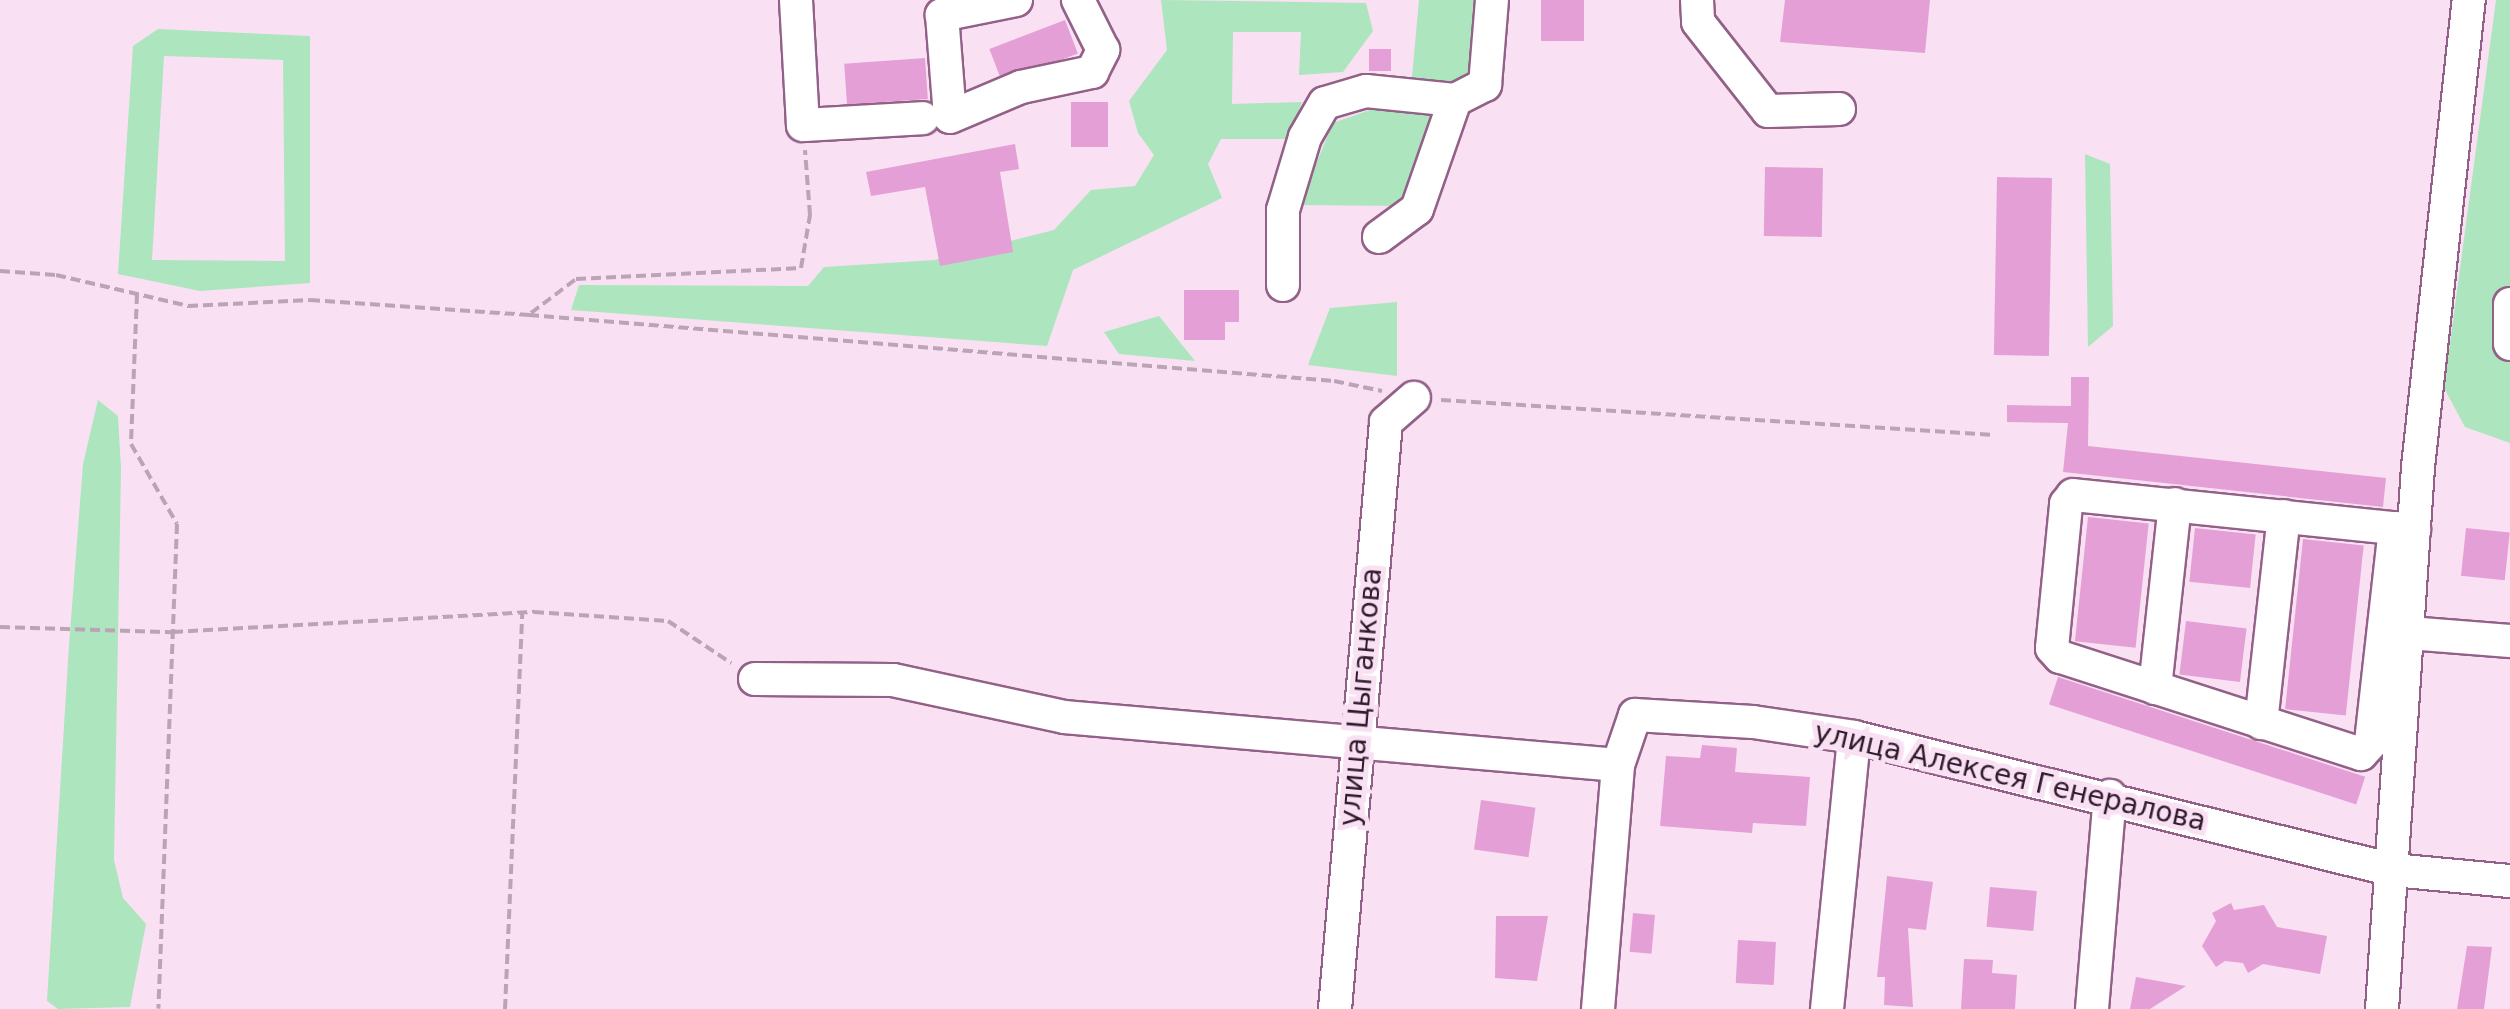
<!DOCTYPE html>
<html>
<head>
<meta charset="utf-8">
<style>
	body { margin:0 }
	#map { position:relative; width:2510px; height:1009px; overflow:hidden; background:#f9e1f3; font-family:"DejaVu Sans",sans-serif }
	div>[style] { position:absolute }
	.green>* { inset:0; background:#ace5be }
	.building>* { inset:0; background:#e4a0d6; transform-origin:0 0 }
	.path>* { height:4px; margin-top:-2px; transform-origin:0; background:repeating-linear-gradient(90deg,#bba4b5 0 10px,transparent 0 15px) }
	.roads { filter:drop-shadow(2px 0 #936188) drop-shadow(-2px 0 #936188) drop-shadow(0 2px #936188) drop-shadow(0 -2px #936188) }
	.minor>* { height:32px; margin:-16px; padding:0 16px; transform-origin:16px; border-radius:16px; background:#fff }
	span { translate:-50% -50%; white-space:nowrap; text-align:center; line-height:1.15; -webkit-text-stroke:10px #f9e1f3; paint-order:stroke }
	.street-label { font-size:28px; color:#2f1b2b }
</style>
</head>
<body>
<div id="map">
	<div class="green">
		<div style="clip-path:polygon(1161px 0,1366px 3px,1373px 31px,1343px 72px,1299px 75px,1301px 32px,1233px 32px,1232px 104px,1302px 102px,1288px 139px,1221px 139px,1208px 164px,1222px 198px,1073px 270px,1047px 346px,571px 310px,579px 285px,808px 286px,824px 267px,935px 260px,1054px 230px,1091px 190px,1135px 186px,1154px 155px,1138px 133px,1129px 101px,1167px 50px)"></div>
		<div style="clip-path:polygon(1419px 0,1480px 0,1474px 70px,1438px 89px,1412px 77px)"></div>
		<div style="clip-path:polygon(2496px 0,2510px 0,2510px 443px,2465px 427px,2444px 388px)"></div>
		<div style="clip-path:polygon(evenodd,158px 29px,310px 36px,310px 283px,200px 291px,118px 274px,133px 46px,158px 29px,164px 56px,283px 60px,285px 261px,152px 260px,164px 56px)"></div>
		<div style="clip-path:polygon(1370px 110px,1440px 111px,1401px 206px,1299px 205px,1333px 123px)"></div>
		<div style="clip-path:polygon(2085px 154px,2110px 164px,2113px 326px,2088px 347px)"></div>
		<div style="clip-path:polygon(1397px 302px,1397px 376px,1308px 365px,1330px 308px)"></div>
		<div style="clip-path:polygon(1159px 316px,1195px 361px,1119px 354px,1104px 332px)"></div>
		<div style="clip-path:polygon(98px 400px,118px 416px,121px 469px,114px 860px,123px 898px,146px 924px,130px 1007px,58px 1009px,47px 1001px,69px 645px,83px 464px)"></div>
	</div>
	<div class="building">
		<div style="left:1541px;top:0;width:43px;height:41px"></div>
		<div style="clip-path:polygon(1785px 0,1930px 0,1925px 53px,1780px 42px)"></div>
		<div style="left:1065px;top:20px;width:36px;height:81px;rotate:69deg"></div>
		<div style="left:1369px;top:49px;width:22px;height:22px"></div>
		<div style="left:925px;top:58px;width:41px;height:81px;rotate:86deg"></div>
		<div style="left:1071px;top:102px;width:37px;height:45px"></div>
		<div style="clip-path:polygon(1015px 144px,1019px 169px,1000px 172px,1013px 252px,940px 266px,925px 187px,871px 196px,866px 172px)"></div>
		<div style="left:1765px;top:167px;width:58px;height:69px;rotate:1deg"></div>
		<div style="left:1997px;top:177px;width:55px;height:178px;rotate:1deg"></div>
		<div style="clip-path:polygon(1184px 290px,1239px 290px,1239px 322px,1225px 322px,1225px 340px,1184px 340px)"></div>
		<div style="clip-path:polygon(2071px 377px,2089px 377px,2088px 446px,2386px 478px,2383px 507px,2063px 472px,2068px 423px,2007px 422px,2007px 405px,2071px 406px)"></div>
		<div style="left:2088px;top:517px;width:61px;height:125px;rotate:6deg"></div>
		<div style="left:2195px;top:528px;width:61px;height:54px;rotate:6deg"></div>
		<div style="left:2466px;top:528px;width:44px;height:48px;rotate:6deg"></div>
		<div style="left:2303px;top:539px;width:61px;height:171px;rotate:6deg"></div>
		<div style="left:2186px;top:621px;width:61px;height:54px;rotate:7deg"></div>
		<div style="left:2058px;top:677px;width:323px;height:29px;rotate:18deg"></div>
		<div style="clip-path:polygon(1702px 745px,1737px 748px,1735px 772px,1810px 777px,1806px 826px,1753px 823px,1752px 833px,1660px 826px,1666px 756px,1700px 758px)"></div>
		<div style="left:1481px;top:800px;width:55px;height:50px;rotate:8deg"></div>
		<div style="clip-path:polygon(1887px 876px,1933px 882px,1926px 930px,1908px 928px,1913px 1007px,1884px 1005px,1885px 977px,1877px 977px)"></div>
		<div style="left:1990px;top:887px;width:47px;height:40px;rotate:5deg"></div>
		<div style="clip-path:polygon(2231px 903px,2234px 910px,2264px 905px,2277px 927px,2327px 936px,2320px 974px,2263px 964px,2248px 973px,2243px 963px,2225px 961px,2216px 967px,2202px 946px,2216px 921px,2212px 913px)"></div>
		<div style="left:1633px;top:913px;width:22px;height:39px;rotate:5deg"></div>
		<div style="clip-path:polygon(1496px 916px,1548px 916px,1537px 981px,1495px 978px)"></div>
		<div style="left:1738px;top:940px;width:38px;height:43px;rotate:3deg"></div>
		<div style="clip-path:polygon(2467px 946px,2492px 947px,2484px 1009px,2457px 1009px)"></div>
		<div style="clip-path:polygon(1964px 959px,1993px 960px,1992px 973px,2017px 975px,2015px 1009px,1961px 1009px)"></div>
		<div style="clip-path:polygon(2136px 977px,2186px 986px,2150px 1009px,2130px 1009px)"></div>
	</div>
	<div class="path">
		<div style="left:0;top:271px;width:56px;rotate:4.1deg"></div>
		<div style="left:56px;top:275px;width:136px;rotate:13.2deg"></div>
		<div style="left:188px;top:306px;width:122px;rotate:-2.8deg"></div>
		<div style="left:310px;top:300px;width:220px;rotate:3.9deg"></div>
		<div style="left:529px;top:315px;width:808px;rotate:4.69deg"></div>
		<div style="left:1334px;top:381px;width:49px;rotate:11.8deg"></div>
		<div style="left:137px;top:294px;width:150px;rotate:92.3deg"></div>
		<div style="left:131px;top:444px;width:92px;rotate:60.1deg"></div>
		<div style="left:177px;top:524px;width:485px;rotate:92.2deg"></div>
		<div style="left:531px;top:313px;width:56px;rotate:-37.1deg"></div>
		<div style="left:576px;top:279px;width:225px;rotate:-2.8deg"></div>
		<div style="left:801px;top:268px;width:54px;rotate:-80.4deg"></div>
		<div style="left:810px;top:215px;width:65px;rotate:-94.4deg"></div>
		<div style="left:1441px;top:400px;width:555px;rotate:3.61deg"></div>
		<div style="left:0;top:627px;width:173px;rotate:1.7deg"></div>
		<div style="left:173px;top:632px;width:362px;rotate:-3.2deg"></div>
		<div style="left:534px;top:612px;width:134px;rotate:3.8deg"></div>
		<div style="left:668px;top:621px;width:76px;rotate:33.7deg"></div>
		<div style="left:505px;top:1009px;width:396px;rotate:-87.5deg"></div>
	</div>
	<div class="roads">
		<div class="minor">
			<div style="left:796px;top:0;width:125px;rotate:86.8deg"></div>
			<div style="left:803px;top:125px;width:120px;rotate:-3.3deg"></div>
			<div style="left:1016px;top:0;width:76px;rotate:168.5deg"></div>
			<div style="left:942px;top:15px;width:102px;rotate:85.5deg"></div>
			<div style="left:950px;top:117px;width:77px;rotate:-22.9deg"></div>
			<div style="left:1021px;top:87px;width:73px;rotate:-11.9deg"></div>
			<div style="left:1092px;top:72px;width:25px;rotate:-63deg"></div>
			<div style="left:1103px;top:50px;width:56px;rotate:-116.6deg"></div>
			<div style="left:1697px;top:0;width:22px;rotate:87deg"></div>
			<div style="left:1698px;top:22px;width:113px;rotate:51.8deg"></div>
			<div style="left:1768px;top:111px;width:71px;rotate:-1.6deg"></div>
			<div style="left:1379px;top:237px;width:47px;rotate:-36.4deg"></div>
			<div style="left:1417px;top:209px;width:115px;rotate:-70.8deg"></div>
			<div style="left:1283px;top:285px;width:75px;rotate:-90deg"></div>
			<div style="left:1283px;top:210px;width:76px;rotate:-73.2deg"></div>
			<div style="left:1305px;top:137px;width:39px;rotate:-60deg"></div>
			<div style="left:1325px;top:103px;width:43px;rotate:-16.3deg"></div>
			<div style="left:1366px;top:91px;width:89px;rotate:5.8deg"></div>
			<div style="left:1455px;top:100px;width:34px;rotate:-27deg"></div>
			<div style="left:1485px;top:85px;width:85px;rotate:-85.3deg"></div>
			<div style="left:2510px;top:304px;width:40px;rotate:90deg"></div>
			<div style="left:2395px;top:528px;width:216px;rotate:96.4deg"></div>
			<div style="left:2371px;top:743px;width:15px;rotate:132deg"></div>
			<div style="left:2361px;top:754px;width:316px;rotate:-162.1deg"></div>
			<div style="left:2060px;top:657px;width:12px;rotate:-132deg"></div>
			<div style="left:2052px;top:648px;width:145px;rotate:-84.4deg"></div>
			<div style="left:2066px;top:504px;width:11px;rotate:-52deg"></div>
			<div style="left:2073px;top:495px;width:343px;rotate:5.9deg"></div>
			<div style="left:2409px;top:633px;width:101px;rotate:4.5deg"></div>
			<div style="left:755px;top:679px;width:138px;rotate:0.4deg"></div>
			<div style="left:893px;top:680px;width:175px;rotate:12.2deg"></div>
			<div style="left:1064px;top:717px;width:556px;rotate:4.95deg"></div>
			<div style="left:1618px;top:765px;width:53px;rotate:-71.2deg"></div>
			<div style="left:1635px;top:715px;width:118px;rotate:3.4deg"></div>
			<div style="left:1753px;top:722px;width:102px;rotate:8.4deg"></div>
			<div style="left:1854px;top:737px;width:555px;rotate:13.86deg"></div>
			<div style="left:2393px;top:870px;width:118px;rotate:5.4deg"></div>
			<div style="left:2155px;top:688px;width:185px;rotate:-83.8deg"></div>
			<div style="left:2261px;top:723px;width:208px;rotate:-83.7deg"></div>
			<div style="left:1335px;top:1009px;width:589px;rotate:-85.03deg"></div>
			<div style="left:1386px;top:422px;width:37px;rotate:-41deg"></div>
			<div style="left:1598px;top:1009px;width:245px;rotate:-85.3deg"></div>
			<div style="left:1827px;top:1009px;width:273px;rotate:-84.3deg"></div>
			<div style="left:2092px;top:1009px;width:214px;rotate:-85.2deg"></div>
			<div style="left:2382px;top:1009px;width:543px;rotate:-86.2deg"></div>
			<div style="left:2418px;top:467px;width:470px;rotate:-83.8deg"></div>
		</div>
	</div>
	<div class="street-label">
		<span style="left:1361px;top:697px;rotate:-85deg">улица Цыганкова</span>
		<span style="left:2010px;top:777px;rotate:13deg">улица Алексея Генералова</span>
	</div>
</div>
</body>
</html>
